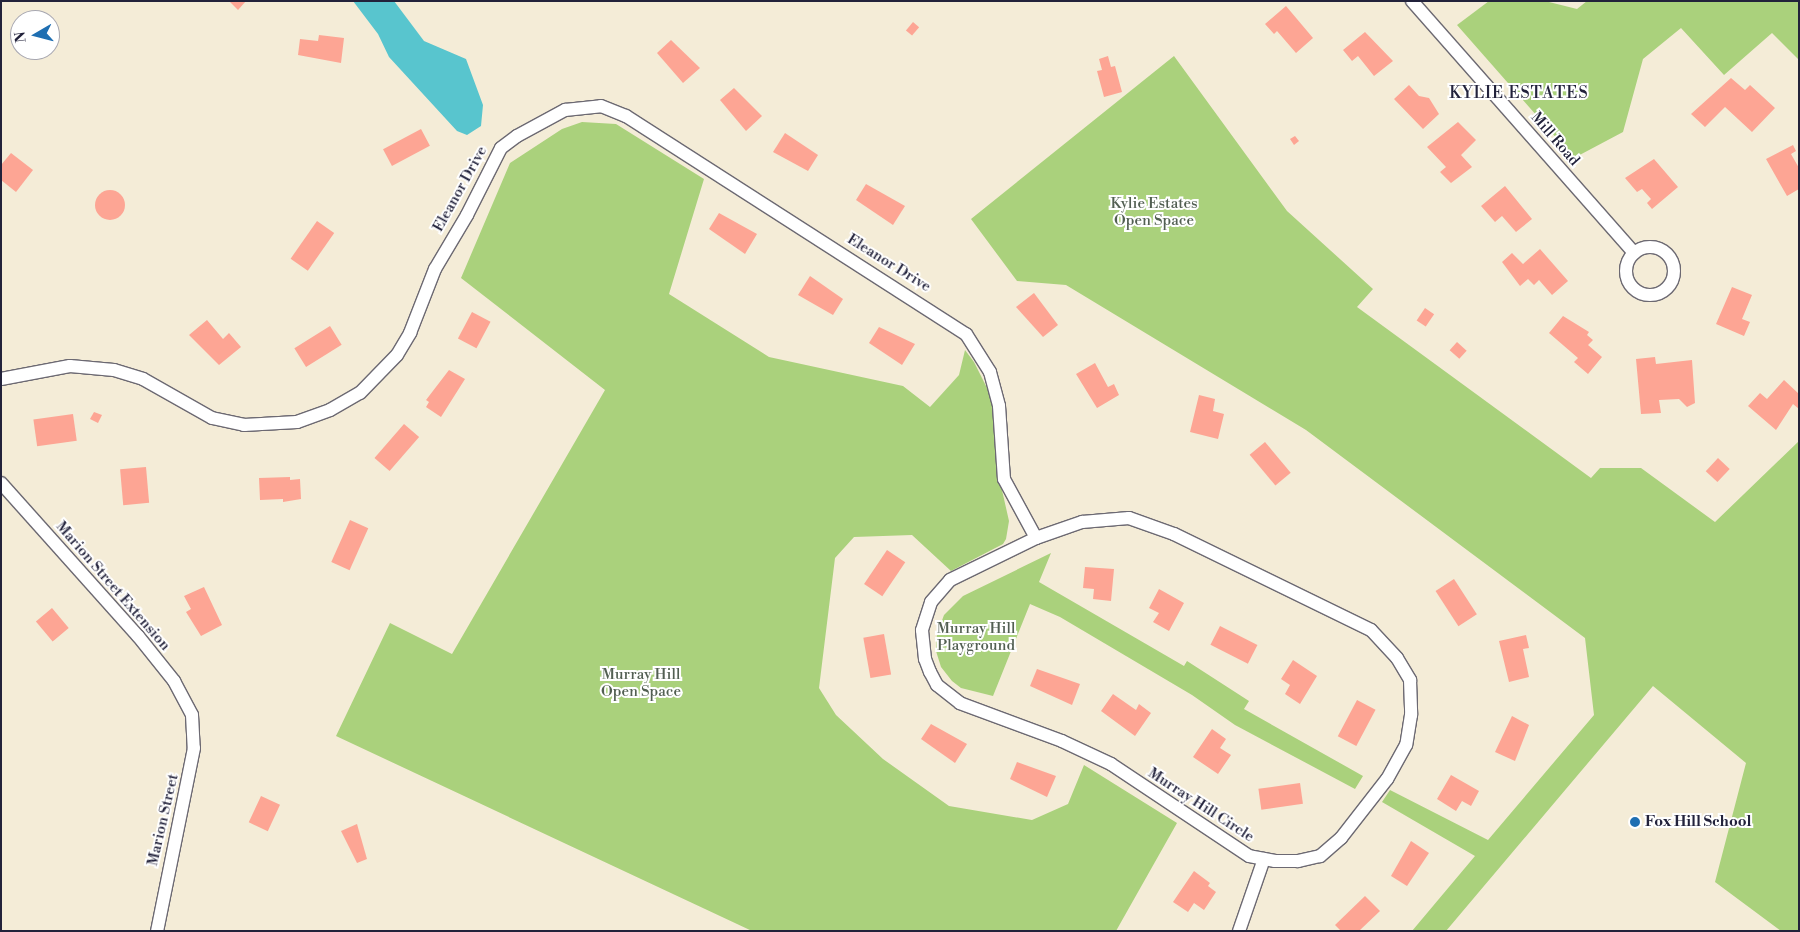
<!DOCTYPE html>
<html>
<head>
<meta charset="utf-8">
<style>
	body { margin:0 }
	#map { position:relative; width:1800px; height:932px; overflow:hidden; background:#f4ecd7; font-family:"Libre Bodoni",serif }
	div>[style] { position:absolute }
	.green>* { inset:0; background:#aad17c }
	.water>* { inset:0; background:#58c5ce }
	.building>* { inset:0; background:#fda594; transform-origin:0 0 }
	.round { border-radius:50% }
	.roads { filter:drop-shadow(1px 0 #6c6972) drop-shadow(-1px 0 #6c6972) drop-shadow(0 1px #6c6972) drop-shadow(0 -1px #6c6972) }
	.street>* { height:12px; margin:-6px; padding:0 6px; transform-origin:6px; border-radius:6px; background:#fff }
	.street>.ring { margin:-6px; padding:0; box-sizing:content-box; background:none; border:12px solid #fff; border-radius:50% }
	.dots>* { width:14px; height:14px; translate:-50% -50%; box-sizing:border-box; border:2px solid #fff; border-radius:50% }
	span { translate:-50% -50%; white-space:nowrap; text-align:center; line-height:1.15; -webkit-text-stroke:4px #fff; paint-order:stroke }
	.street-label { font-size:15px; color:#22223b }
	.park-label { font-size:15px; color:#525f52 }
	.poi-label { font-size:15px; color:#22223b; font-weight:700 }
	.left { translate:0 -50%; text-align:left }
	.neighbourhood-label { font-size:16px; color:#22223b; letter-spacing:1px }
	.frame { position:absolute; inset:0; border:2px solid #22223b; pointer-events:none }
	.north { position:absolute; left:10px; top:10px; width:50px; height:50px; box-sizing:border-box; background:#fff; border:1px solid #a7a7b1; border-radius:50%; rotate:262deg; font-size:14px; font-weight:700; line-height:20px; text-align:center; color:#22223b }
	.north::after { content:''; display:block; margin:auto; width:18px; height:22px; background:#1f6fb2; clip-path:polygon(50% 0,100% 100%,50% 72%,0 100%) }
</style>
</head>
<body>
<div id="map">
	<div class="green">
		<div style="clip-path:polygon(1489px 1px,1545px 1px,1577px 9px,1587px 1px,1799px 1px,1799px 60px,1772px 33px,1724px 75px,1681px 28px,1643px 59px,1623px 132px,1574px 158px,1457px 25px)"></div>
		<div style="clip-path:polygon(1174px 56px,1287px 211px,1373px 289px,1357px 307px,1591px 478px,1600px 468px,1641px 468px,1715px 522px,1799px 441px,1799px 931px,1781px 931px,1715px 882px,1746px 763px,1653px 686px,1446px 931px,1412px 931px,1475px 856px,1382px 802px,1390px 790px,1488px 840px,1594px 715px,1585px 638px,1306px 430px,1066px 285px,1017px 281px,971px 219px)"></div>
		<div style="clip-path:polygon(582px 122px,616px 124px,704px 179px,669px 294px,769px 357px,903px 386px,930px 407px,959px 375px,965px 350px,974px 362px,990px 394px,995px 416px,997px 468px,1009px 521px,1006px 539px,1003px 544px,951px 571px,912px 535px,854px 537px,835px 558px,819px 688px,836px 715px,883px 759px,949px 806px,1032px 820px,1068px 804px,1084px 765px,1177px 823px,1116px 931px,752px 931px,336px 736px,390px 623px,452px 654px,605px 390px,461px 278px,510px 163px,562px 129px)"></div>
		<div style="clip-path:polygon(1051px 553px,1039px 582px,1184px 666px,1187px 661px,1249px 701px,1244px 709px,1363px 776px,1355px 789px,1235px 725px,1192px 695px,1060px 617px,1030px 604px,993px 696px,961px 688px,952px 681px,941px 667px,936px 651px,937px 634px,944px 615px,963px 596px)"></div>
	</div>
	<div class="water">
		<div style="clip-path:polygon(353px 1px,394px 1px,424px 41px,466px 59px,483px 105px,481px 126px,467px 135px,457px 131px,389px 57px,378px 34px)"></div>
	</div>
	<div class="building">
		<div style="clip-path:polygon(229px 1px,246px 1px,238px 10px)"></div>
		<div style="clip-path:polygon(1286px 6px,1313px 38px,1296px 53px,1277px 31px,1274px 34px,1265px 24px)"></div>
		<div style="left:913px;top:22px;width:8px;height:11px;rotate:40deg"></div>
		<div style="clip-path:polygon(1365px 32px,1393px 61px,1374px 76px,1358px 56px,1352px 61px,1343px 50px)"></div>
		<div style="clip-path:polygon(319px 35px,344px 38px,341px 63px,298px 55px,300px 39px,318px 41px)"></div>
		<div style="clip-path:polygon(671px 40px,700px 68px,683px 83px,657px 53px)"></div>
		<div style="clip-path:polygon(1108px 56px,1111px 67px,1115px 66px,1122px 92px,1104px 97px,1097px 71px,1102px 70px,1099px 59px)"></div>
		<div style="clip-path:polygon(1731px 78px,1745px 90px,1750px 85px,1775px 108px,1752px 132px,1725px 107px,1705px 127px,1691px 114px)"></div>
		<div style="clip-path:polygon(1409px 85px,1419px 96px,1429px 98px,1439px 114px,1423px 129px,1394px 99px)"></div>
		<div style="clip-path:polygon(734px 88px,762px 116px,746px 131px,720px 100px)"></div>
		<div style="clip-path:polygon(1458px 122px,1476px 140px,1461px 155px,1472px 167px,1451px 183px,1440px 172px,1446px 167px,1427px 147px)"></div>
		<div style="left:421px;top:129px;width:19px;height:43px;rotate:62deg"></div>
		<div style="clip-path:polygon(785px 133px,818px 155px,808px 171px,773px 152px)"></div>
		<div style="clip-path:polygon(1295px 136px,1299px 141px,1294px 145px,1290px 139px)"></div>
		<div style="clip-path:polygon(1793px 145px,1796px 151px,1791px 154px,1799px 168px,1799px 189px,1787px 196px,1766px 159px)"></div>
		<div style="clip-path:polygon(11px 153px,33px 170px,16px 192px,1px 180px,1px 165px)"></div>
		<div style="clip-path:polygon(1654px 159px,1678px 187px,1652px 209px,1647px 203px,1651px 199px,1642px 189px,1637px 192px,1625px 178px)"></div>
		<div style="clip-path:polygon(866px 184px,905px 206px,893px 225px,856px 200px)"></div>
		<div style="clip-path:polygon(1505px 186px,1532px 219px,1516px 232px,1502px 216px,1495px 222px,1481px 206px)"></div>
		<div class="round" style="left:95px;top:190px;width:30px;height:30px"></div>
		<div style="clip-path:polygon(719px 213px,757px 234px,745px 254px,709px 229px)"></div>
		<div style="left:317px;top:221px;width:21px;height:46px;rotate:35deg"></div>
		<div style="clip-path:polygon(1540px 249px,1568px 281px,1552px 295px,1539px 280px,1534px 285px,1528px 279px,1520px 286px,1502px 262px,1512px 253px,1523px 264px)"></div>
		<div style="clip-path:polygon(810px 276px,843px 299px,833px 315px,798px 295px)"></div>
		<div style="clip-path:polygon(1732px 287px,1752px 295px,1742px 319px,1750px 322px,1744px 336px,1716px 324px)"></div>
		<div style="clip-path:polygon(1034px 293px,1058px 325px,1043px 337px,1016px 307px)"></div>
		<div style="left:1425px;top:308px;width:11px;height:15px;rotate:34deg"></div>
		<div style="left:472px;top:312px;width:21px;height:30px;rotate:28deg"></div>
		<div style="clip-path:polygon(1563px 316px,1589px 332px,1587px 335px,1593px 340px,1588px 345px,1602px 357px,1588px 374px,1574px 362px,1578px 358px,1549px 333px)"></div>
		<div style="clip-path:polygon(207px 320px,223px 339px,229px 333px,241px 347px,219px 365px,189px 335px)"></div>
		<div style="left:330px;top:326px;width:22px;height:42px;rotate:58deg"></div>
		<div style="clip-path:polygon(879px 327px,915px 344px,902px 365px,869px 343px)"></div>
		<div style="left:1457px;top:342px;width:13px;height:11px;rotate:42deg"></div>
		<div style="clip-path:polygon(1655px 357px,1656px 364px,1692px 360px,1695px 403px,1687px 407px,1679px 399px,1659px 400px,1661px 413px,1641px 414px,1636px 359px)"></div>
		<div style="clip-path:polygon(1095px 363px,1108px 387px,1114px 384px,1119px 395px,1097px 408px,1076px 374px)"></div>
		<div style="clip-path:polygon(449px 370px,465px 379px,441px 417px,426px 407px,429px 402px,426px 400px)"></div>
		<div style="clip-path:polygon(1784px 380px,1799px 394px,1799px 409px,1793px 404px,1776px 430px,1748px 406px,1760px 393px,1767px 399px)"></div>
		<div style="clip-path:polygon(1199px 395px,1215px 399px,1213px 411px,1224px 414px,1218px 439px,1190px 432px)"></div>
		<div style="clip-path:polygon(94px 412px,102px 415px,98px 423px,90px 419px)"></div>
		<div style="left:73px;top:414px;width:27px;height:40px;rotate:82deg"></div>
		<div style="left:404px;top:424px;width:20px;height:45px;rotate:41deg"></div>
		<div style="left:1265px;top:442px;width:40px;height:20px;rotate:50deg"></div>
		<div style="left:1718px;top:458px;width:16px;height:18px;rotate:43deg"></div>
		<div style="left:146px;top:467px;width:36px;height:26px;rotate:85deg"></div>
		<div style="clip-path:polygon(290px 477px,290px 480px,300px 479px,301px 499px,283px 502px,283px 499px,260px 500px,259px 478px)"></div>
		<div style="left:350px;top:520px;width:20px;height:46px;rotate:24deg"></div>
		<div style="left:887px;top:550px;width:22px;height:41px;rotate:34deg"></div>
		<div style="clip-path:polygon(1085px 567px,1114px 569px,1111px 601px,1093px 599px,1094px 589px,1083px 588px)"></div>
		<div style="left:1454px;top:579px;width:42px;height:22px;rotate:57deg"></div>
		<div style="clip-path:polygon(204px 587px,222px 625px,201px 636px,186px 612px,191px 609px,184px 596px)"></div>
		<div style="clip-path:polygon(1159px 589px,1184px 603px,1169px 631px,1153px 622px,1159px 613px,1149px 608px)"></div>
		<div style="left:52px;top:608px;width:26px;height:21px;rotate:50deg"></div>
		<div style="left:1220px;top:626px;width:42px;height:21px;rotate:27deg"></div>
		<div style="left:884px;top:634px;width:41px;height:21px;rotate:80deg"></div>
		<div style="clip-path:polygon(1526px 635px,1529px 648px,1523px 649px,1529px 677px,1509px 682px,1499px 641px)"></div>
		<div style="clip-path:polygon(1293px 660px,1317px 676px,1300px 704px,1285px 694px,1290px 685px,1281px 679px)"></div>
		<div style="clip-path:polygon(1037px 669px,1080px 684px,1072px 705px,1030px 686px)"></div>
		<div style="clip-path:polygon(1113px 694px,1136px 710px,1139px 704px,1151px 713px,1135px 736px,1101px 711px)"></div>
		<div style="left:1357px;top:700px;width:21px;height:41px;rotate:28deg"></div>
		<div style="clip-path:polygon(1512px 716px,1529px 725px,1515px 761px,1495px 752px)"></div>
		<div style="clip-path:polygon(931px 724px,967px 744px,955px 763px,921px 739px)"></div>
		<div style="clip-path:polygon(1212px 729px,1226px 739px,1220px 748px,1231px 755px,1218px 774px,1193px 757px)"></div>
		<div style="clip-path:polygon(1017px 762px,1056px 776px,1047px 797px,1010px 779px)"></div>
		<div style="clip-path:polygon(1451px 775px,1479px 791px,1471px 806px,1462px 801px,1456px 811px,1437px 799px)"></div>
		<div style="left:1300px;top:783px;width:21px;height:42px;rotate:82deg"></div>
		<div style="left:261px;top:796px;width:21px;height:29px;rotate:25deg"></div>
		<div style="clip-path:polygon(357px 824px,367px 859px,357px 863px,341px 831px)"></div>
		<div style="clip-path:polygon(1411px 841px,1429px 853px,1407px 886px,1391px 876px)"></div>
		<div style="clip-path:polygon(1194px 871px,1210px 883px,1208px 886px,1216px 892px,1204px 910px,1194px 903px,1188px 912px,1173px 902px)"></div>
		<div style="clip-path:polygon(1365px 896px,1380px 911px,1359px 931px,1341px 931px,1335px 925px)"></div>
	</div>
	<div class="roads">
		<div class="street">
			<div style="left:1412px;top:1px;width:336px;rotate:48.6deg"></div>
			<div class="ring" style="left:1626px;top:247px;width:36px;height:36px"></div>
			<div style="left:1px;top:379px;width:70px;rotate:-10.7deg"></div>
			<div style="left:70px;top:366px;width:44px;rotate:5.2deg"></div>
			<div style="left:114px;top:370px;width:30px;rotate:17deg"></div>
			<div style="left:143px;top:379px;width:79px;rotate:29.5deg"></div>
			<div style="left:212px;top:418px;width:33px;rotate:12deg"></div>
			<div style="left:244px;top:425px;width:53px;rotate:-3.2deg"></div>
			<div style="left:297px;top:422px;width:35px;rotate:-20deg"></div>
			<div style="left:330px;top:410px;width:34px;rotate:-30deg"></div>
			<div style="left:360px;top:393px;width:53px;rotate:-45.8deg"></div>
			<div style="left:397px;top:355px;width:26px;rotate:-59deg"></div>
			<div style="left:410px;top:333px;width:69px;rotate:-68.7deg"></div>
			<div style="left:435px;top:269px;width:63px;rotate:-59.3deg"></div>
			<div style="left:467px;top:215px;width:75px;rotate:-63.1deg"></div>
			<div style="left:501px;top:148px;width:20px;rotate:-37deg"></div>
			<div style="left:517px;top:136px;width:55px;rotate:-28.4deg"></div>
			<div style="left:565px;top:110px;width:36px;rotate:-6deg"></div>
			<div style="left:601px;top:106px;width:27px;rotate:22deg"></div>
			<div style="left:626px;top:116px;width:404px;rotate:32.7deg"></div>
			<div style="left:966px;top:334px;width:45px;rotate:57.7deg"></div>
			<div style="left:990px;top:372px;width:35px;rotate:75deg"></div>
			<div style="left:999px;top:406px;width:73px;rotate:86.1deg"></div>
			<div style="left:1004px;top:479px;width:67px;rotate:61.5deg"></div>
			<div style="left:1px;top:483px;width:205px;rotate:48.2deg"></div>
			<div style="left:138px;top:636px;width:58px;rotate:51.3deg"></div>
			<div style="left:174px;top:681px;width:38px;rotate:62deg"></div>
			<div style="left:192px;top:715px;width:33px;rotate:87deg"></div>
			<div style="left:194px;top:748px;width:187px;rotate:101.4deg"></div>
			<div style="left:1129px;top:518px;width:48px;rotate:19.6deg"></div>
			<div style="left:1174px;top:534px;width:219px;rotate:26deg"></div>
			<div style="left:1371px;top:630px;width:38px;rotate:47deg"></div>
			<div style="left:1397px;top:658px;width:26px;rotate:59deg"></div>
			<div style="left:1410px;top:680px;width:35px;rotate:88deg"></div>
			<div style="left:1411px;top:715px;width:30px;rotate:99deg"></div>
			<div style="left:1406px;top:745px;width:39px;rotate:119deg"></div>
			<div style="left:1387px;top:779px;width:75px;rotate:127.9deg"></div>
			<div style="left:1341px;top:838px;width:28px;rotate:139deg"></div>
			<div style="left:1320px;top:856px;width:23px;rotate:167deg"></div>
			<div style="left:1298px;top:861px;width:23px;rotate:180deg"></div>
			<div style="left:1275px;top:861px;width:26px;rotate:-169deg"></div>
			<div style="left:1249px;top:856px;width:166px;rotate:-146.3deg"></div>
			<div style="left:1111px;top:764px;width:54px;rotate:-154.9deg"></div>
			<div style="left:1062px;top:741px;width:109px;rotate:-159.6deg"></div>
			<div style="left:960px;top:703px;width:29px;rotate:-142deg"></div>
			<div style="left:937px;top:685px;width:15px;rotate:-118deg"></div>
			<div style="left:930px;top:672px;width:14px;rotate:-111deg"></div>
			<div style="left:925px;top:659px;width:29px;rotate:-96deg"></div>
			<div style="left:922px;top:630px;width:29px;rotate:-72deg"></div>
			<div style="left:931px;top:602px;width:29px;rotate:-49deg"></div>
			<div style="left:950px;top:580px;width:96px;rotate:-26deg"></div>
			<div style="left:1036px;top:538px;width:49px;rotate:-19.2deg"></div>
			<div style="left:1082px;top:522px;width:47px;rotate:-4.9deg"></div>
			<div style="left:1239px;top:931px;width:76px;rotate:-70.9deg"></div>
		</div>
	</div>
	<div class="dots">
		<div style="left:1635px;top:822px;background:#1f6fb2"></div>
	</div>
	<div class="street-label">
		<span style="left:1555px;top:139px;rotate:49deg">Mill Road</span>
		<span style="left:460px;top:189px;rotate:-61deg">Eleanor Drive</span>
		<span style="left:889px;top:263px;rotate:32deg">Eleanor Drive</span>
		<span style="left:113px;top:586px;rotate:49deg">Marion Street Extension</span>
		<span style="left:1201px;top:805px;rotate:33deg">Murray Hill Circle</span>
		<span style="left:163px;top:820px;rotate:-77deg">Marion Street</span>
	</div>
	<div class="park-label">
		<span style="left:1154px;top:212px">Kylie Estates<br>Open Space</span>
		<span style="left:976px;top:637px">Murray Hill<br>Playground</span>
		<span style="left:641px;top:683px">Murray Hill<br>Open Space</span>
	</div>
	<div class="poi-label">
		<span class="left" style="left:1645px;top:822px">Fox Hill School</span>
	</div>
	<div class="neighbourhood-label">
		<span style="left:1519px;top:93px">KYLIE ESTATES</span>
	</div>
	<div class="frame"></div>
	<div class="north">N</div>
</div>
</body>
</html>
